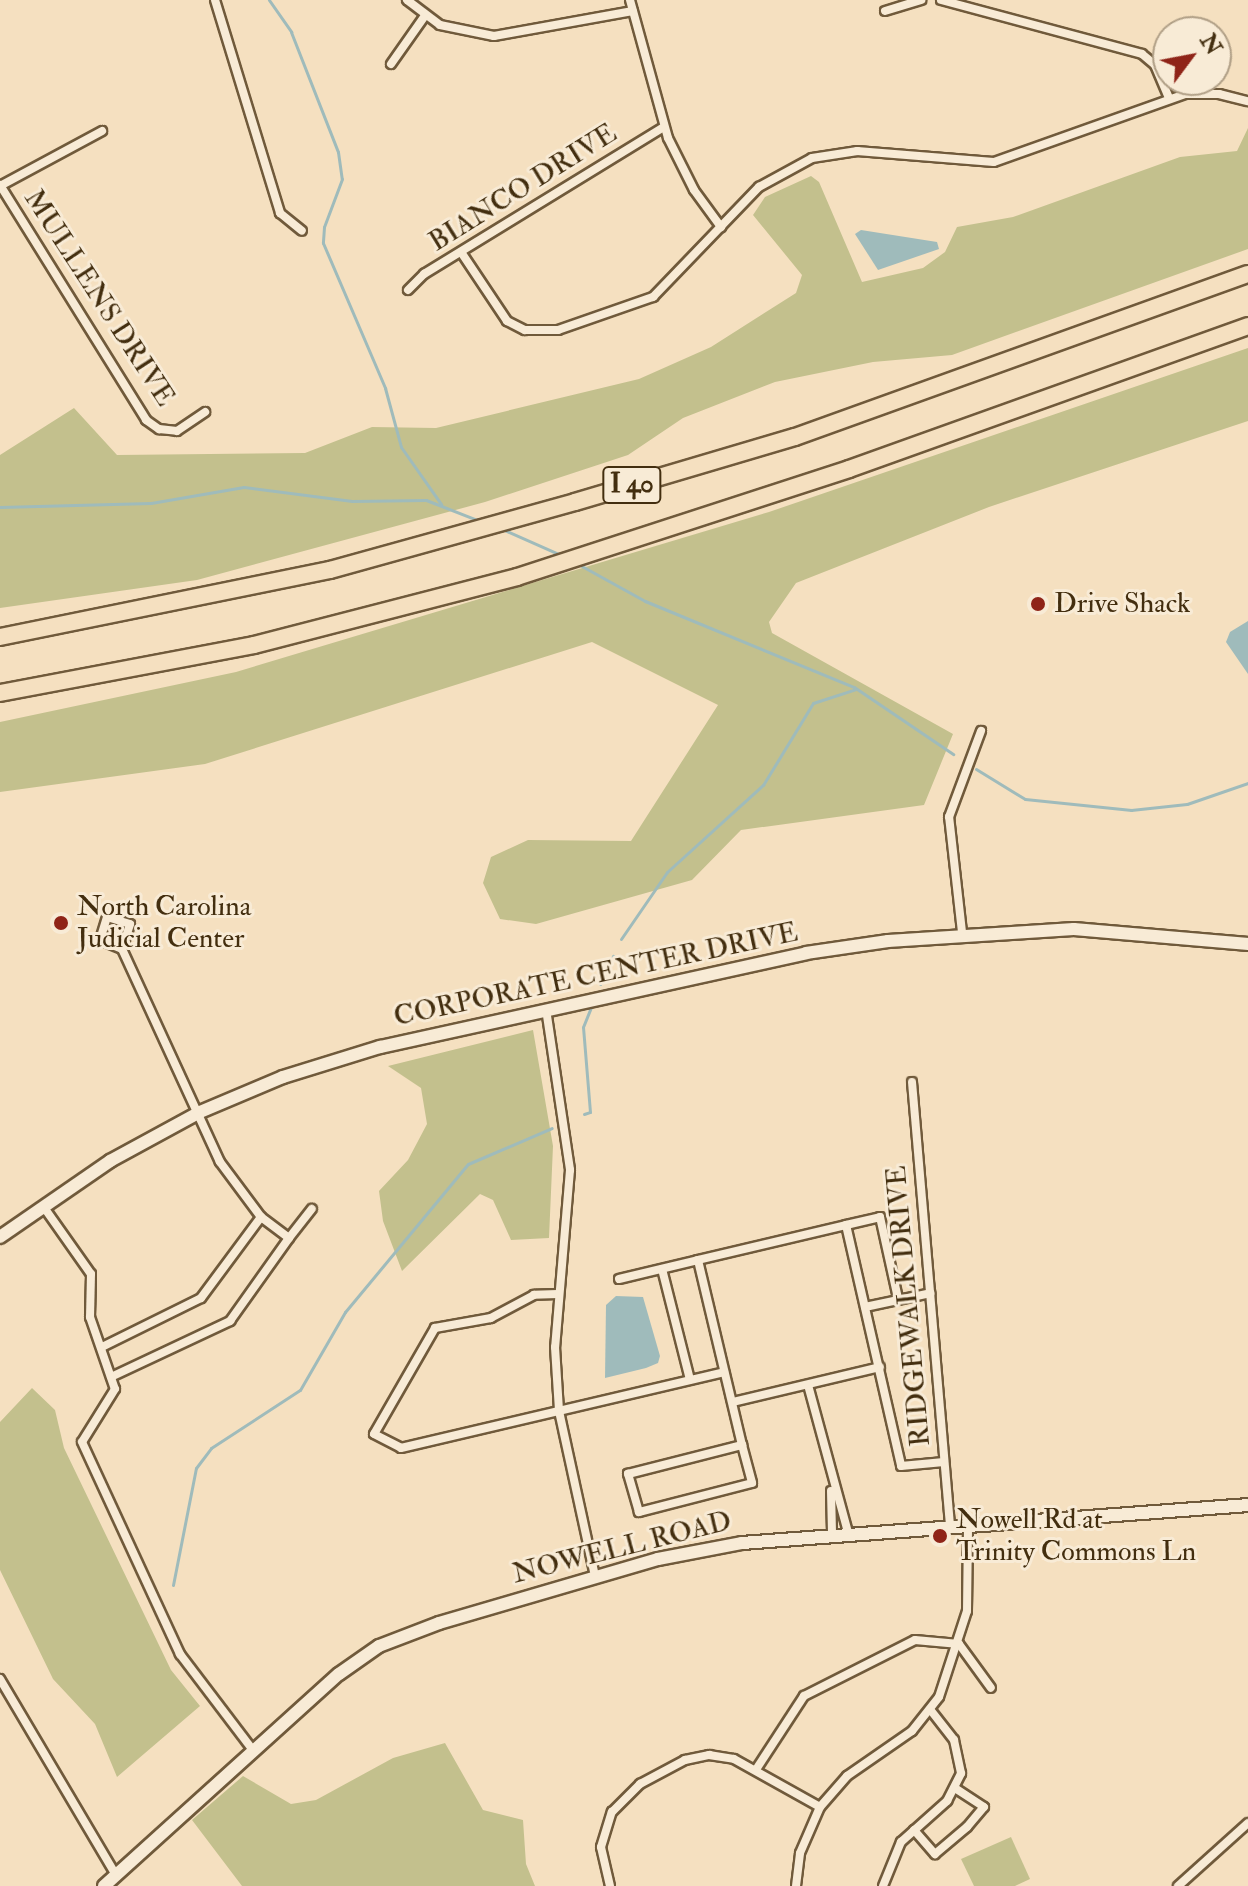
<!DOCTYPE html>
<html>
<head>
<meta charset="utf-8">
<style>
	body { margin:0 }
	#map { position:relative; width:1248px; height:1886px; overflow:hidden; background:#f5e0c0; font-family:"IM FELL Double Pica",serif }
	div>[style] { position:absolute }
	.green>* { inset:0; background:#c3c08d }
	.water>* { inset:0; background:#9fbbbb }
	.stream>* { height:3px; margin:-1.5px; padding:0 1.5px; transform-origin:1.5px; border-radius:1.5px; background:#9fbbbb }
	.roads { filter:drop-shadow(2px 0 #705a3b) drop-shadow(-2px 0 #705a3b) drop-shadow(0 2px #705a3b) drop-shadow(0 -2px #705a3b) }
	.street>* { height:8px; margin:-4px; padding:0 4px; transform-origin:4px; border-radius:4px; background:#f8ebd6 }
	.secondary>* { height:12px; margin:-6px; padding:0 6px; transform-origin:6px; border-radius:6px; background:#f8ebd6 }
	.highway>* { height:16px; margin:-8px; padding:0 8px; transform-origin:8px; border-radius:8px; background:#f5e0c0 }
	.dots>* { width:22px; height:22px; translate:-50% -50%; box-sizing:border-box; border:4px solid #f8ebd6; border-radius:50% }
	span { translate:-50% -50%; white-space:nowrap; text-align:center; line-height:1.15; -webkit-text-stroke:6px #f8ebd6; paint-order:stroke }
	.shield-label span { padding:2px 6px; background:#f8ebd6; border:2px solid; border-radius:6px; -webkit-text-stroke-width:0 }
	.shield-label { font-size:26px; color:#432e0f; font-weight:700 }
	.street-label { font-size:28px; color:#432e0f }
	.poi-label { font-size:28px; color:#432e0f }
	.left { translate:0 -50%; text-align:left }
	.north { position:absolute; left:1152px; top:16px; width:80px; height:80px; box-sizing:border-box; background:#f8ebd6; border:2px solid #b09f86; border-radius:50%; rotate:58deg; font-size:22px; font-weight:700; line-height:32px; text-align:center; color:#432e0f }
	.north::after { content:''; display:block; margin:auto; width:28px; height:36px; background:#8f2418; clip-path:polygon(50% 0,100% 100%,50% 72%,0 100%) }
</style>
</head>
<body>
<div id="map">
	<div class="green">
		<div style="clip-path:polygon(1248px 128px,1248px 249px,952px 355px,873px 362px,775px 382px,683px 418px,628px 455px,485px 502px,197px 580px,0 608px,0 455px,74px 408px,117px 455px,305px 453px,372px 427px,436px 428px,639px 379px,711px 347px,796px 293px,802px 275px,753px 215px,765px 197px,811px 176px,819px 182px,862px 282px,923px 268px,945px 252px,957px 227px,1013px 217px,1180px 157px,1237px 151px)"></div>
		<div style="clip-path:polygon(1248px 348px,1248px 421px,989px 507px,796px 583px,769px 622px,772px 633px,953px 734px,924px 805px,741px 830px,692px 880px,536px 924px,500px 919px,483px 883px,491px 857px,528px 840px,631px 841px,718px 705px,592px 642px,205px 764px,0 792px,0 722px,236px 672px,769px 512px)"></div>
		<div style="clip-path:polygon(533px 1030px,553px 1146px,549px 1238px,511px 1240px,493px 1200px,480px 1194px,402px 1271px,383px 1221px,379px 1191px,408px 1160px,427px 1124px,421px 1088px,388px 1066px)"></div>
		<div style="clip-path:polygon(32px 1388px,55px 1410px,64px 1448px,171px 1670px,200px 1706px,117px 1777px,95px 1724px,53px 1679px,0 1570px,0 1422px)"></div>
		<div style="clip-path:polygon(445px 1743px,483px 1810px,523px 1820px,526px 1864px,535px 1886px,242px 1886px,192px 1820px,243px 1776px,291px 1804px,316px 1800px,393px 1758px)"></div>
		<div style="clip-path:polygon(1011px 1837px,1030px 1879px,1015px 1886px,974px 1886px,961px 1859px)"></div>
	</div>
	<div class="water">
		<div style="clip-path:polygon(861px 230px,937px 242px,939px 249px,878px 270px,855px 234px)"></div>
		<div style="clip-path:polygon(1248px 621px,1248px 674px,1226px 642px,1230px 632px)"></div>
		<div style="clip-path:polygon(616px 1296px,643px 1297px,660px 1356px,658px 1363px,646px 1368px,605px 1378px,606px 1305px)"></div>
	</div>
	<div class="stream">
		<div style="left:269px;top:0;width:39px;rotate:55deg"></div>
		<div style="left:291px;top:32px;width:129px;rotate:68.6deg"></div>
		<div style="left:338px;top:152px;width:27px;rotate:82deg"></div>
		<div style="left:342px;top:179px;width:51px;rotate:110.6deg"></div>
		<div style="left:324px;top:227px;width:16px;rotate:94deg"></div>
		<div style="left:323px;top:243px;width:158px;rotate:66.8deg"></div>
		<div style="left:385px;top:388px;width:61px;rotate:74.8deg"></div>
		<div style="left:401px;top:447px;width:70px;rotate:54.9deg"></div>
		<div style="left:0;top:507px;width:151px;rotate:-1.5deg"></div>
		<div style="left:151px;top:503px;width:94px;rotate:-9.8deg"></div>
		<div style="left:244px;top:487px;width:109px;rotate:7.4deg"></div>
		<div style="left:352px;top:501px;width:74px;rotate:-0.8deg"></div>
		<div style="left:426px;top:500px;width:58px;rotate:21.3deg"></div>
		<div style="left:502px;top:529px;width:64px;rotate:23.8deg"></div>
		<div style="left:578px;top:564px;width:77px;rotate:28.9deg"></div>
		<div style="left:645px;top:601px;width:226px;rotate:22.4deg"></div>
		<div style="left:854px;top:687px;width:120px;rotate:34.1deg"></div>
		<div style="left:976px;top:769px;width:57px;rotate:31.5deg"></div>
		<div style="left:1025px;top:799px;width:107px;rotate:5.9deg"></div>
		<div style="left:1131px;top:810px;width:56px;rotate:-6.1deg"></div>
		<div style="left:1187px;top:804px;width:65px;rotate:-19deg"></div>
		<div style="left:621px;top:939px;width:81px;rotate:-55.5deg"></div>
		<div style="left:667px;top:872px;width:130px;rotate:-42.2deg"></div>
		<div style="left:763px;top:785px;width:96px;rotate:-58.6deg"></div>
		<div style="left:813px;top:703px;width:45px;rotate:-18deg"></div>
		<div style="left:600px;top:984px;width:31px;rotate:-65deg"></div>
		<div style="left:584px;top:1114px;width:6px;rotate:-18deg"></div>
		<div style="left:590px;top:1112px;width:85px;rotate:-94.7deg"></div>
		<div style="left:583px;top:1027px;width:22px;rotate:-68deg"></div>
		<div style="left:173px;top:1585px;width:119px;rotate:-78.9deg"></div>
		<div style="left:196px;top:1468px;width:25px;rotate:-53deg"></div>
		<div style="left:211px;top:1448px;width:106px;rotate:-33.1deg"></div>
		<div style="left:300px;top:1390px;width:90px;rotate:-60deg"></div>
		<div style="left:345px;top:1312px;width:192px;rotate:-50.3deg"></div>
		<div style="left:468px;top:1164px;width:91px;rotate:-23.2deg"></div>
	</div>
	<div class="roads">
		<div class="street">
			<div style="left:215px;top:0;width:223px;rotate:73deg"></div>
			<div style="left:280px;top:213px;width:28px;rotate:39deg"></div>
			<div style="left:407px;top:0;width:41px;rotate:37.1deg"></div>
			<div style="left:440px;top:25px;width:55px;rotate:11.5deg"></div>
			<div style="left:494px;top:36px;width:141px;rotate:-10.2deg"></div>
			<div style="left:630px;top:0;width:143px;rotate:74.6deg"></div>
			<div style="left:668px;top:138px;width:58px;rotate:63.4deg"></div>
			<div style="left:694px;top:190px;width:46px;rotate:53.9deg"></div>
			<div style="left:941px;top:0;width:208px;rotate:15deg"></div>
			<div style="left:1142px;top:54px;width:17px;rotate:40deg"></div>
			<div style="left:1155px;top:65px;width:36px;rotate:67deg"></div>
			<div style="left:885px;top:11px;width:38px;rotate:-17deg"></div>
			<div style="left:391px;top:64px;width:57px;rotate:-54.9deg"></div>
			<div style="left:0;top:185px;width:277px;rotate:58.1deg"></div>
			<div style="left:146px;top:420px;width:16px;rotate:35deg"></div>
			<div style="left:159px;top:429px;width:18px;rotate:6deg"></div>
			<div style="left:177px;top:431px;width:34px;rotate:-34deg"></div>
			<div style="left:0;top:186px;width:116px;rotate:-28.3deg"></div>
			<div style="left:461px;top:252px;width:83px;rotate:56.3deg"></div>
			<div style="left:507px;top:321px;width:20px;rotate:27deg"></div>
			<div style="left:525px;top:330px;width:33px"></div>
			<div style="left:558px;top:330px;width:101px;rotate:-19.2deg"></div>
			<div style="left:653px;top:297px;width:153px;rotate:-46.1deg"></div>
			<div style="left:759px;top:187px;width:60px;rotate:-28.7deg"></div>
			<div style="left:812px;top:158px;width:46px;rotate:-8.8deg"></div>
			<div style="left:857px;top:151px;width:137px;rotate:4.6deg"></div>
			<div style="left:994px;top:162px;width:203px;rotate:-19.6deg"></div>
			<div style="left:1185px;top:94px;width:34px"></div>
			<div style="left:1219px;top:94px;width:30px;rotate:14deg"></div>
			<div style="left:408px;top:290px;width:23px;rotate:-45deg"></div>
			<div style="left:424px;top:274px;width:281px;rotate:-31.5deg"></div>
			<div style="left:962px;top:932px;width:116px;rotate:-96.4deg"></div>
			<div style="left:949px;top:817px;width:92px;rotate:-69.6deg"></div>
			<div style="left:546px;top:1009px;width:163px;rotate:81.5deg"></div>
			<div style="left:570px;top:1170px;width:178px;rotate:94.8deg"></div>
			<div style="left:555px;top:1347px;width:64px;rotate:86.4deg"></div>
			<div style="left:559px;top:1411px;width:169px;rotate:77.7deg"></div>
			<div style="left:912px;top:1082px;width:445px;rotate:85.1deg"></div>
			<div style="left:43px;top:1206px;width:83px;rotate:54.8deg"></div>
			<div style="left:91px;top:1274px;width:43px;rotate:91.3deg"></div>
			<div style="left:90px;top:1317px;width:76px;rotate:70.9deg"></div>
			<div style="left:115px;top:1389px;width:62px;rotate:121.9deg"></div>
			<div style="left:82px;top:1442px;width:234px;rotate:65.2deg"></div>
			<div style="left:180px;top:1654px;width:121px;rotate:52.8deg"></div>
			<div style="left:846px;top:1225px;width:35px;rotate:-13deg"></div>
			<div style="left:880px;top:1217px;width:83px;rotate:77.5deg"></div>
			<div style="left:289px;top:1238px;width:37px;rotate:-52deg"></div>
			<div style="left:662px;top:1269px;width:114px;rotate:75.8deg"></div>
			<div style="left:619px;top:1279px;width:81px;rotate:-13.5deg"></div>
			<div style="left:558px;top:1294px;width:24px;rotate:178deg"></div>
			<div style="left:534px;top:1295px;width:49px;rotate:151.9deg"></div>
			<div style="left:491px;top:1318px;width:57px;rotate:169.9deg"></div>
			<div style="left:435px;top:1328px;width:122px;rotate:119.9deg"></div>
			<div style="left:374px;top:1434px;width:30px;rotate:27deg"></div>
			<div style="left:401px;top:1448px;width:332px;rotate:-13.2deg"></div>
			<div style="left:865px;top:1307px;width:67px;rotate:-12deg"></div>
			<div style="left:102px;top:1347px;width:110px;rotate:-26.3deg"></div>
			<div style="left:201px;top:1298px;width:101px;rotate:-53.5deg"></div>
			<div style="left:261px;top:1217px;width:69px;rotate:-126.7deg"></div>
			<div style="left:220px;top:1162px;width:234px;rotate:-114.7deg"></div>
			<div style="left:122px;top:949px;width:26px;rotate:-72deg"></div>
			<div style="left:130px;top:924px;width:24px;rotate:-163deg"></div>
			<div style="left:107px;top:917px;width:24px;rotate:107deg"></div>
			<div style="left:100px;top:940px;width:24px;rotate:22deg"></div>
			<div style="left:111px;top:1377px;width:132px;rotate:-25.2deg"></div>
			<div style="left:230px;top:1321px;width:102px;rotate:-54.6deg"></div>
			<div style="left:289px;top:1238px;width:35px;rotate:-143deg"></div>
			<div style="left:808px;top:1385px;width:152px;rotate:74.8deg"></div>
			<div style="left:733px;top:1402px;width:151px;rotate:-13.4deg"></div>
			<div style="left:742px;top:1445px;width:39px;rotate:75deg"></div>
			<div style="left:752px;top:1483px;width:117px;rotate:165.6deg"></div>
			<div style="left:639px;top:1512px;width:40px;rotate:-106deg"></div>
			<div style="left:628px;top:1474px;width:118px;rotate:-14.3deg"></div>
			<div style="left:742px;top:1445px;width:190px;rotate:-103.4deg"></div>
			<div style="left:698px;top:1260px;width:152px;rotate:-13.3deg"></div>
			<div style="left:846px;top:1225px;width:247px;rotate:77.1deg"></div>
			<div style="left:901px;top:1466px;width:43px;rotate:-5.3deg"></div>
			<div style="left:831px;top:1491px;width:42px;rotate:88.6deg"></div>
			<div style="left:0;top:1679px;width:228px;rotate:59.4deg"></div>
			<div style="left:757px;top:1768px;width:86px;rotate:-56.9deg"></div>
			<div style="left:804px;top:1696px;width:124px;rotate:-26.8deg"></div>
			<div style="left:915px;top:1640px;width:44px;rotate:5.2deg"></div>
			<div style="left:959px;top:1644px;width:54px;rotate:54deg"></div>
			<div style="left:914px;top:1830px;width:32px;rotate:49deg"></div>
			<div style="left:935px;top:1854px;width:42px;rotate:-40.2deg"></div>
			<div style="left:967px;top:1827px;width:26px;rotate:-50deg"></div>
			<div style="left:984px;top:1807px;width:35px;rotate:-147deg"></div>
			<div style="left:610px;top:1886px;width:40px;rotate:-103deg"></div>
			<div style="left:601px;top:1847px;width:37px;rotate:-73deg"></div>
			<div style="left:612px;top:1812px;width:40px;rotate:-45deg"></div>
			<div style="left:640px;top:1784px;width:51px;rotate:-28.1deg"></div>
			<div style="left:685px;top:1760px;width:25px;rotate:-12deg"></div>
			<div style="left:709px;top:1755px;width:25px;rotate:9deg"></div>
			<div style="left:734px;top:1759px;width:98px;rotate:29.2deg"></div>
			<div style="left:796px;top:1886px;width:33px;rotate:-83deg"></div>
			<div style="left:800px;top:1853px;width:50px;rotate:-66.5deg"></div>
			<div style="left:820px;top:1807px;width:41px;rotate:-48.9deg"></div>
			<div style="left:847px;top:1776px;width:79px;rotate:-34.7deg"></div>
			<div style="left:912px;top:1731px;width:43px;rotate:-51.5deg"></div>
			<div style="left:939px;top:1697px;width:90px;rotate:-72deg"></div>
			<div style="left:967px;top:1611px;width:87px;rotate:-89.3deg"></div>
			<div style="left:883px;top:1886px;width:48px;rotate:-67.8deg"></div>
			<div style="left:901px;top:1842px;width:62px;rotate:-41.7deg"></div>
			<div style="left:947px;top:1801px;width:31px;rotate:-63deg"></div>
			<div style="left:961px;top:1773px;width:34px;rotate:-102deg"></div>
			<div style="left:954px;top:1740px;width:37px;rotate:-128deg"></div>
			<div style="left:1178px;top:1886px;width:94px;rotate:-42deg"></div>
		</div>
		<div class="secondary">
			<div style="left:0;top:1237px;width:134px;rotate:-34.6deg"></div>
			<div style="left:110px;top:1161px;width:102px;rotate:-28.6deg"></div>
			<div style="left:200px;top:1112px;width:90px;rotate:-22.9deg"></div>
			<div style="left:283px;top:1077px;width:102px;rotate:-17.2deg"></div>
			<div style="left:380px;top:1047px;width:436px;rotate:-12.4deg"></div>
			<div style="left:806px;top:953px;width:83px;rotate:-8.3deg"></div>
			<div style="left:888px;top:941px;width:186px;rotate:-3.7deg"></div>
			<div style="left:1074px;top:929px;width:175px;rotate:4.9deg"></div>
			<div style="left:104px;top:1886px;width:316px;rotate:-42.1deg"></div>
			<div style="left:339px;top:1674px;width:49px;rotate:-35deg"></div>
			<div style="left:379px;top:1646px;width:64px;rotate:-21deg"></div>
			<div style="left:439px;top:1623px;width:228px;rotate:-16.3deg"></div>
			<div style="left:658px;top:1559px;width:86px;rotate:-10.8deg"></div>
			<div style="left:742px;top:1543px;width:507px;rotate:-4.29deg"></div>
		</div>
		<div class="highway">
			<div style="left:0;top:637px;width:337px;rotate:-11.5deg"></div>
			<div style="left:330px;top:570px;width:254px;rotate:-15.5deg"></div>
			<div style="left:575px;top:502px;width:229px;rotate:-16.5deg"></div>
			<div style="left:795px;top:437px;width:481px;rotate:-19.8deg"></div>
			<div style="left:0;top:693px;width:258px;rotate:-10.7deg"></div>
			<div style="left:254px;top:645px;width:272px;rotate:-14.5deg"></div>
			<div style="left:517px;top:577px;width:349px;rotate:-18deg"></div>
			<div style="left:849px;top:469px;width:424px;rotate:-19.7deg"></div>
		</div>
	</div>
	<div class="dots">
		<div style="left:1038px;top:604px;background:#8f2418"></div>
		<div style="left:61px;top:923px;background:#8f2418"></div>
		<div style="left:940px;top:1536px;background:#8f2418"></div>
	</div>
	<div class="shield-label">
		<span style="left:632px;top:485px">I 40</span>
	</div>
	<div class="street-label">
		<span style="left:523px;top:188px;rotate:-32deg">BIANCO DRIVE</span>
		<span style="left:99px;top:298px;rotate:57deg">MULLENS DRIVE</span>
		<span style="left:596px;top:975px;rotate:-12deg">CORPORATE CENTER DRIVE</span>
		<span style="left:909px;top:1306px;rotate:-95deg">RIDGEWALK DRIVE</span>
		<span style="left:622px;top:1548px;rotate:-14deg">NOWELL ROAD</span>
	</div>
	<div class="poi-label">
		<span class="left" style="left:1054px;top:604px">Drive Shack</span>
		<span class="left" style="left:77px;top:923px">North Carolina<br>Judicial Center</span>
		<span class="left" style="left:956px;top:1536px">Nowell Rd at<br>Trinity Commons Ln</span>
	</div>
	<div class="north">N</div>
</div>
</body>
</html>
